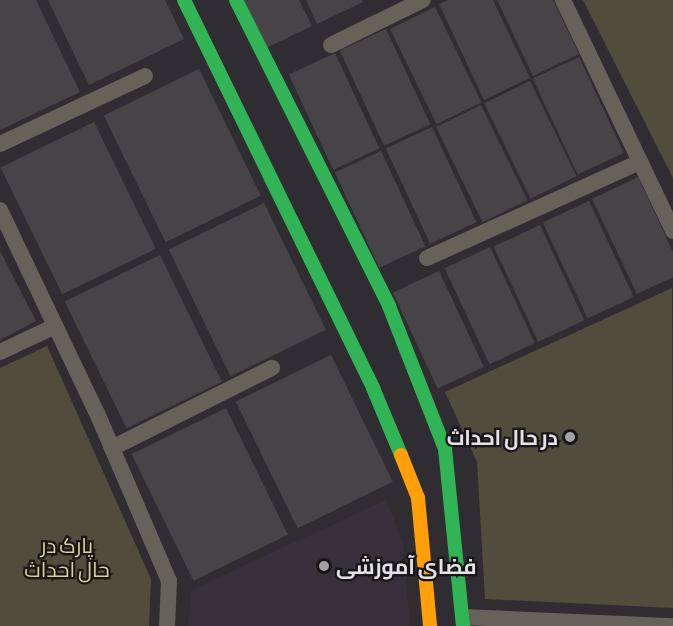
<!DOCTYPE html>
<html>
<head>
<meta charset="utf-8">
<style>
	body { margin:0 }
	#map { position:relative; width:673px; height:626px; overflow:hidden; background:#302d32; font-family:"Asap Condensed",Cairo,sans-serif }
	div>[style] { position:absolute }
	.built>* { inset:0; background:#36303c }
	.green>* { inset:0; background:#504d3d }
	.building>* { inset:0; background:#474448; transform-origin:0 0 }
	.street>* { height:16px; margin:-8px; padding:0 8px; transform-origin:8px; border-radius:8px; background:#656359 }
	.fast>* { height:14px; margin:-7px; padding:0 7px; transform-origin:7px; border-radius:7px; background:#30b455 }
	.slow>* { height:14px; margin:-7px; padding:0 7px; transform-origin:7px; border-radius:7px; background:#ff9f0a }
	.dots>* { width:16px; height:16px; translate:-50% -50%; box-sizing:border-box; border:3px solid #171618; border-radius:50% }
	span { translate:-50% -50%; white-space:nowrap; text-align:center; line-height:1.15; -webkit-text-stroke:4.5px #171618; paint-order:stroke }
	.poi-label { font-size:21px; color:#e4e1e6; font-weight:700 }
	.right { translate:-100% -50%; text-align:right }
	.left { translate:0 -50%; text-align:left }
	.park-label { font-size:21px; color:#dad196 }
</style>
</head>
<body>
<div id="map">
	<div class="built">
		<div style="clip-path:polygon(386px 500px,403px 543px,410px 626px,188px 626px,191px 590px)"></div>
	</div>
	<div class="green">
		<div style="clip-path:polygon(583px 0,673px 0,673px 178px)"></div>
		<div style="clip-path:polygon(672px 288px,673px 608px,485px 599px,477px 462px,445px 392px)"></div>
		<div style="clip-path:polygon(47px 346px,151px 579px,149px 626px,0 626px,0 368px)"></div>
	</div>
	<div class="building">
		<div style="clip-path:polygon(0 0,36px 0,80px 92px,0 130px)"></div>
		<div style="clip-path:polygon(48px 0,165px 0,184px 39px,89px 85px)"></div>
		<div style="clip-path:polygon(243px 0,299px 0,312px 26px,266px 48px)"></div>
		<div style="clip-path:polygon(306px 0,362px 0,363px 2px,317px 24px)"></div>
		<div style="clip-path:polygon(448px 0,493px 0,530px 78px,484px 100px,439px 4px)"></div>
		<div style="clip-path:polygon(497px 0,553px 0,579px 54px,533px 76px)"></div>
		<div style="left:435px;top:7px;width:106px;height:50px;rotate:64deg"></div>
		<div style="left:386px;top:29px;width:105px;height:51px;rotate:65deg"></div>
		<div style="left:335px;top:53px;width:105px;height:51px;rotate:65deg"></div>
		<div style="left:579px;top:57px;width:106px;height:51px;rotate:65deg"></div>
		<div style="left:199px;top:69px;width:141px;height:106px;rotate:64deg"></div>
		<div style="left:530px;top:81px;width:106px;height:51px;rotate:64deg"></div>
		<div style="left:481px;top:105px;width:106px;height:50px;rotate:64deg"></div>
		<div style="left:94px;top:122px;width:141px;height:104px;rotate:64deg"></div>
		<div style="left:432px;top:127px;width:105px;height:51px;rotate:65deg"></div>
		<div style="left:381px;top:151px;width:105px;height:51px;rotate:65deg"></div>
		<div style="clip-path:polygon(638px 177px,673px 252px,673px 277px,637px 294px,592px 199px)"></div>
		<div style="left:589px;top:201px;width:106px;height:51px;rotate:65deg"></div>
		<div style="left:264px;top:203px;width:141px;height:106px;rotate:64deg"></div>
		<div style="left:540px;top:225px;width:105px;height:51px;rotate:65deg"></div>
		<div style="left:490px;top:247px;width:106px;height:50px;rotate:65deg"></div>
		<div style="clip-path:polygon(0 251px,36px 321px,0 340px)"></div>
		<div style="left:160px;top:255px;width:141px;height:106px;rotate:64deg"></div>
		<div style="left:439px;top:271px;width:106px;height:51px;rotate:65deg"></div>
		<div style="left:331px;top:355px;width:141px;height:106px;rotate:64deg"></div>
		<div style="left:226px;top:408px;width:141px;height:105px;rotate:64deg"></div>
	</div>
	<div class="street">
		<div style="left:563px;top:0;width:256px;rotate:64.5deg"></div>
		<div style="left:331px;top:45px;width:102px;rotate:-26.1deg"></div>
		<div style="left:0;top:144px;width:160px;rotate:-25.1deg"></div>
		<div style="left:0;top:210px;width:225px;rotate:64.5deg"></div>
		<div style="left:97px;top:413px;width:183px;rotate:66.8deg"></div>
		<div style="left:169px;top:581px;width:45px;rotate:92.5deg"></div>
		<div style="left:427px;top:258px;width:234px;rotate:-24.3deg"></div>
		<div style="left:0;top:352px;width:61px;rotate:-25.3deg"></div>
		<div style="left:112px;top:448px;width:179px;rotate:-26.6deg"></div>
		<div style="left:463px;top:617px;width:210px;rotate:2.5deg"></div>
	</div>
	<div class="fast">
		<div style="left:184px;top:0;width:432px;rotate:64deg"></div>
		<div style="left:373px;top:388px;width:73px;rotate:67.3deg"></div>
		<div style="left:236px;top:0;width:342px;rotate:63.4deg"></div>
		<div style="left:389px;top:306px;width:154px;rotate:68.6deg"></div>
		<div style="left:445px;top:449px;width:178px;rotate:84.2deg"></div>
	</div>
	<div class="slow">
		<div style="left:401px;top:455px;width:46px;rotate:68.4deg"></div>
		<div style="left:418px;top:498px;width:129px;rotate:84.6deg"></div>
	</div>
	<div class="dots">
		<div style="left:570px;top:437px;background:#a5a2a7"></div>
		<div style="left:324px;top:566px;background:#a5a2a7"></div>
	</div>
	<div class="poi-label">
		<span class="right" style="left:558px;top:437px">در حال احداث</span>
		<span class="left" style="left:336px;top:566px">فضای آموزشی</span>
	</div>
	<div class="park-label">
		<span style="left:67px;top:557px">پارک در<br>حال احداث</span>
	</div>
</div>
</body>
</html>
